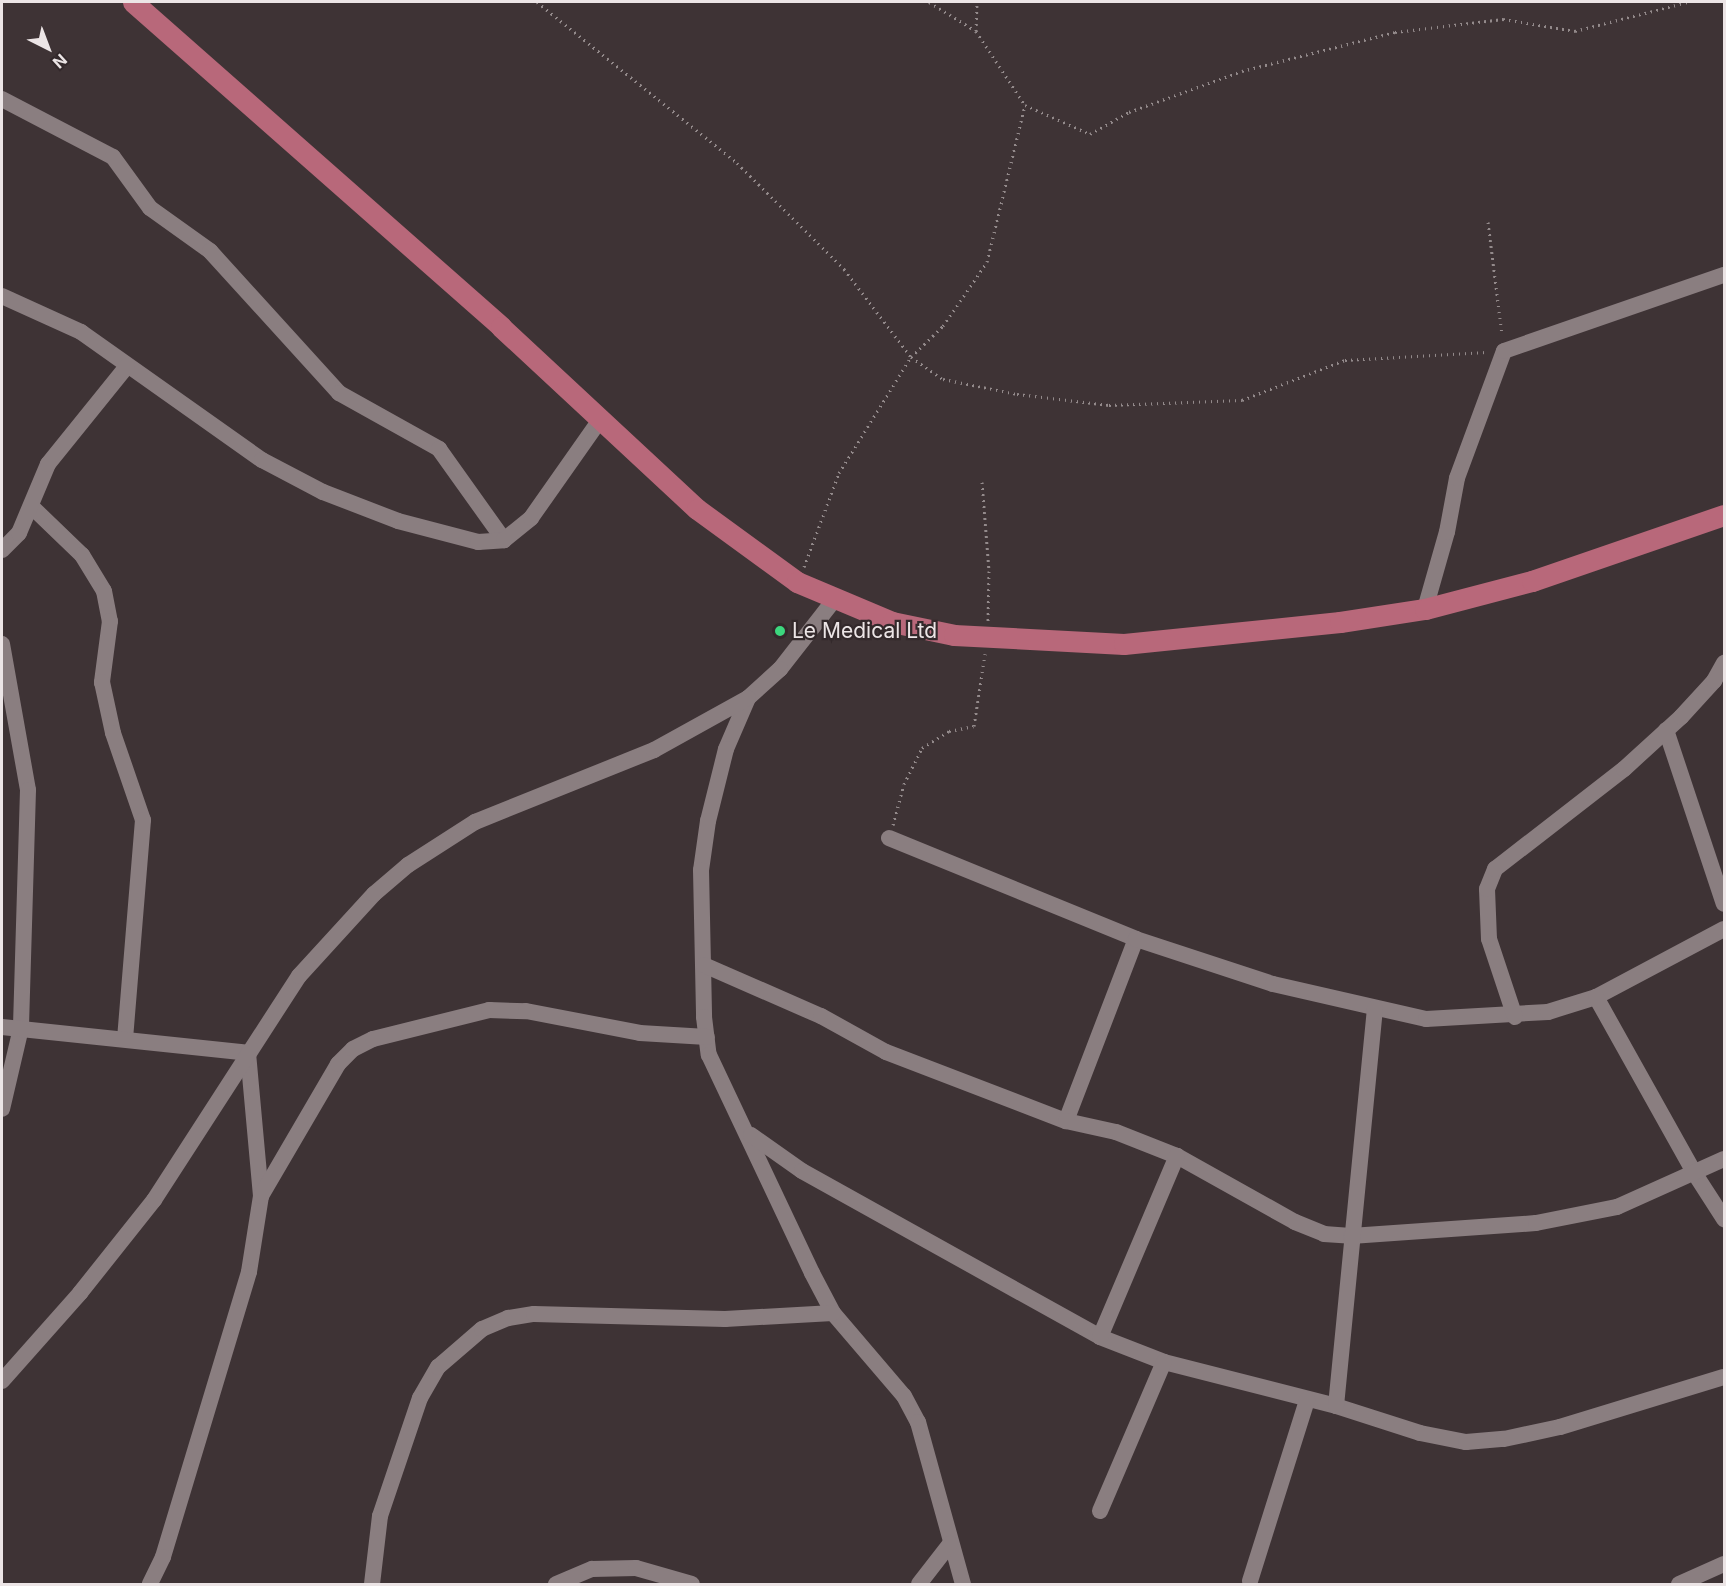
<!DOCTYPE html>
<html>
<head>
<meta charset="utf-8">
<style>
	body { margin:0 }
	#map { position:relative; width:1726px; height:1586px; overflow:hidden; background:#3e3335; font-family:Inter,sans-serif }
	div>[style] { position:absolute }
	.path>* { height:3px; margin-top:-1.5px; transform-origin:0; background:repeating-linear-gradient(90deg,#938a8b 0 1.5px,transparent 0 6px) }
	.minor>* { height:16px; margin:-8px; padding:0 8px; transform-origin:8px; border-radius:8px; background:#8a7e80 }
	.major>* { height:21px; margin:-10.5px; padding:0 10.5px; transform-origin:10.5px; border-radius:10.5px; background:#b8687a }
	.dots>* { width:16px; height:16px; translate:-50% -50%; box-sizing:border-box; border:3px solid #33292b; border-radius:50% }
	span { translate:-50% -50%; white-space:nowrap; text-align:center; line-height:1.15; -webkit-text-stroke:4.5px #33292b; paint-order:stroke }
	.poi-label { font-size:21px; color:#ece5e6 }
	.left { translate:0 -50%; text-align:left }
	.frame { position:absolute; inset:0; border:3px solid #ece5e6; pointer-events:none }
	.north { position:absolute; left:18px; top:18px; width:60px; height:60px; -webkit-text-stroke:4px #33292b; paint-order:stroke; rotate:138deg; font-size:16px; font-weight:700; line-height:24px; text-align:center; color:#ece5e6 }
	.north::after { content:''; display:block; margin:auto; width:21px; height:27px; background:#ece5e6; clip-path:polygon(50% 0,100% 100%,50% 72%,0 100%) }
</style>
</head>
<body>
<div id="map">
	<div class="path">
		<div style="left:537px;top:2px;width:257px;rotate:38.8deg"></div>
		<div style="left:737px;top:163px;width:151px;rotate:44.7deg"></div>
		<div style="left:844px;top:269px;width:111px;rotate:52.7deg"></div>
		<div style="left:911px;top:357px;width:39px;rotate:35deg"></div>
		<div style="left:943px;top:379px;width:76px;rotate:11.5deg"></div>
		<div style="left:1017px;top:394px;width:93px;rotate:6.8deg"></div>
		<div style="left:1109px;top:405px;width:133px;rotate:-2.2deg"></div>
		<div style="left:1242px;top:400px;width:110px;rotate:-21.2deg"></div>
		<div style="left:1345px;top:360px;width:142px;rotate:-3.2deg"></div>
		<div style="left:929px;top:2px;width:55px;rotate:31.7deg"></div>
		<div style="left:976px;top:31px;width:89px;rotate:56.5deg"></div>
		<div style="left:1025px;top:105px;width:71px;rotate:24deg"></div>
		<div style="left:1090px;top:134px;width:45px;rotate:-29.4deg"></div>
		<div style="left:1129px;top:112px;width:120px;rotate:-19.9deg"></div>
		<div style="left:1242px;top:71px;width:158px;rotate:-14.3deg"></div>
		<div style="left:1395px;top:32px;width:109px;rotate:-6.9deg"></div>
		<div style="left:1503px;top:19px;width:73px;rotate:9.5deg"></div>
		<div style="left:1575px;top:31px;width:117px;rotate:-14.4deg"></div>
		<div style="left:976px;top:31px;width:29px;rotate:-88deg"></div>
		<div style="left:1488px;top:222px;width:113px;rotate:82.9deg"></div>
		<div style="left:982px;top:482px;width:89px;rotate:85.5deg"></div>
		<div style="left:989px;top:571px;width:50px;rotate:91.1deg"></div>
		<div style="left:804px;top:567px;width:100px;rotate:-69.6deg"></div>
		<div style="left:839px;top:473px;width:137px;rotate:-58.2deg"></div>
		<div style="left:911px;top:357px;width:45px;rotate:-44.1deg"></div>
		<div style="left:943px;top:326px;width:78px;rotate:-55.5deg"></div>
		<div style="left:987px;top:262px;width:162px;rotate:-76.4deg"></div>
		<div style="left:893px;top:825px;width:42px;rotate:-75deg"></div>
		<div style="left:904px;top:784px;width:40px;rotate:-63.4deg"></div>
		<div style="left:922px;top:748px;width:32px;rotate:-32deg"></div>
		<div style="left:949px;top:731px;width:25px;rotate:-11deg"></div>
		<div style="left:974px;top:726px;width:73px;rotate:-81.3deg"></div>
	</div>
	<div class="minor">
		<div style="left:2px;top:99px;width:125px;rotate:27.6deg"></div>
		<div style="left:113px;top:157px;width:63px;rotate:54deg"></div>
		<div style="left:150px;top:208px;width:74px;rotate:35.6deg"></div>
		<div style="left:210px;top:251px;width:192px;rotate:47.7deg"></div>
		<div style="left:339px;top:393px;width:115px;rotate:29.2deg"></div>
		<div style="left:439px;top:449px;width:112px;rotate:54.5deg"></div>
		<div style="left:2px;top:296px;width:87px;rotate:24.5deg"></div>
		<div style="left:81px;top:332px;width:222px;rotate:35.3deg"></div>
		<div style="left:262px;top:460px;width:69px;rotate:27.7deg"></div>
		<div style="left:323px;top:492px;width:80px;rotate:21.1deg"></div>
		<div style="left:398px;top:521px;width:83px;rotate:14.7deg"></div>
		<div style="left:478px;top:542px;width:26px;rotate:-4deg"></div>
		<div style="left:504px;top:540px;width:35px;rotate:-39deg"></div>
		<div style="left:531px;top:518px;width:120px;rotate:-54.9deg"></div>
		<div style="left:31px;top:506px;width:71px;rotate:43.9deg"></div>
		<div style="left:82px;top:555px;width:42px;rotate:58.6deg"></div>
		<div style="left:104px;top:591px;width:31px;rotate:79deg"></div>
		<div style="left:110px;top:621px;width:62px;rotate:97.5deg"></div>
		<div style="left:102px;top:682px;width:52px;rotate:77.8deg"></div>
		<div style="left:113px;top:733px;width:92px;rotate:71deg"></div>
		<div style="left:143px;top:820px;width:219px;rotate:94.7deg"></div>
		<div style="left:2px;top:550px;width:24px;rotate:-45deg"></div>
		<div style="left:19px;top:533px;width:75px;rotate:-67.2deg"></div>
		<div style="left:48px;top:464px;width:126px;rotate:-51.1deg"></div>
		<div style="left:834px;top:600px;width:88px;rotate:128deg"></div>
		<div style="left:780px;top:669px;width:43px;rotate:137.8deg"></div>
		<div style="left:748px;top:698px;width:56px;rotate:113.3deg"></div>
		<div style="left:726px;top:749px;width:74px;rotate:104deg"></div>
		<div style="left:708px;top:821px;width:49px;rotate:98.1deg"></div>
		<div style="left:701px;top:870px;width:147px;rotate:88.8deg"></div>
		<div style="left:704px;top:1017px;width:38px;rotate:83deg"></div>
		<div style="left:709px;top:1055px;width:241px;rotate:64.7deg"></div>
		<div style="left:812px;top:1273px;width:45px;rotate:62.3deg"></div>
		<div style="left:833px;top:1313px;width:109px;rotate:49.5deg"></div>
		<div style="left:904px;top:1396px;width:30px;rotate:62deg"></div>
		<div style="left:918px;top:1422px;width:168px;rotate:74.5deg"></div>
		<div style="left:1425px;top:609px;width:80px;rotate:-74.1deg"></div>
		<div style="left:1447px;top:532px;width:55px;rotate:-79.5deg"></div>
		<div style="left:1457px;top:478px;width:135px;rotate:-69.7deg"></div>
		<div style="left:1504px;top:351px;width:233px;rotate:-19.1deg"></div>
		<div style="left:2px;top:644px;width:148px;rotate:79.9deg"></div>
		<div style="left:28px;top:790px;width:238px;rotate:91.7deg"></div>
		<div style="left:21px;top:1028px;width:83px;rotate:103.2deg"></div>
		<div style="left:1666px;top:730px;width:183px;rotate:71.6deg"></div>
		<div style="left:889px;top:838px;width:267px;rotate:22.2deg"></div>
		<div style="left:704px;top:965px;width:128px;rotate:23.6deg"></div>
		<div style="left:821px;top:1016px;width:74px;rotate:29deg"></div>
		<div style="left:886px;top:1052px;width:193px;rotate:21deg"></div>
		<div style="left:1066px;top:1121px;width:195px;rotate:-69deg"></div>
		<div style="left:1136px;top:939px;width:144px;rotate:18.2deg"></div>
		<div style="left:1273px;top:984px;width:157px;rotate:12.9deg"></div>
		<div style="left:1426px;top:1019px;width:122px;rotate:-3.3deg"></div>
		<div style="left:1548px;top:1012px;width:50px;rotate:-17.4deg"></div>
		<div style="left:1596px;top:997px;width:145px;rotate:-28deg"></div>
		<div style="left:1596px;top:997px;width:203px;rotate:60.8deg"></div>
		<div style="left:1695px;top:1174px;width:54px;rotate:57.2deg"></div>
		<div style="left:1515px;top:1017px;width:82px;rotate:-108.4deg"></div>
		<div style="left:1489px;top:939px;width:50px;rotate:-92.3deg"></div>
		<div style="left:1487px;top:889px;width:22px;rotate:-68deg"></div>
		<div style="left:1495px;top:869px;width:163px;rotate:-37.8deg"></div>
		<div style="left:1624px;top:769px;width:77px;rotate:-42.4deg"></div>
		<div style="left:1681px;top:717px;width:49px;rotate:-47.5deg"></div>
		<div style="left:1714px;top:681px;width:21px;rotate:-61deg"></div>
		<div style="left:2px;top:1027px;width:247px;rotate:6deg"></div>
		<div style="left:248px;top:1053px;width:144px;rotate:84.8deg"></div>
		<div style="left:261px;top:1196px;width:77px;rotate:99deg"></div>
		<div style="left:249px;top:1272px;width:298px;rotate:106.8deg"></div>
		<div style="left:163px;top:1557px;width:30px;rotate:116deg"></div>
		<div style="left:1066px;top:1121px;width:51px;rotate:12.4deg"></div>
		<div style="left:1116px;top:1132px;width:66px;rotate:21.5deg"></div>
		<div style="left:1177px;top:1156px;width:135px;rotate:29.2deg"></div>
		<div style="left:1295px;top:1222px;width:31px;rotate:22deg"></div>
		<div style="left:1324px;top:1234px;width:27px;rotate:4deg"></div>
		<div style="left:1351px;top:1236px;width:185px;rotate:-4deg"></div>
		<div style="left:1536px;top:1223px;width:83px;rotate:-11.2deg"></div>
		<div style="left:1617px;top:1207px;width:117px;rotate:-24.2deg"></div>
		<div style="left:751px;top:1135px;width:62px;rotate:35.2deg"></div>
		<div style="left:802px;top:1171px;width:341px;rotate:29.1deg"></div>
		<div style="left:1100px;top:1337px;width:69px;rotate:21.3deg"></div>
		<div style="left:1164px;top:1362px;width:178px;rotate:14.3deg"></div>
		<div style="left:1336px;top:1406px;width:88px;rotate:17.8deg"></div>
		<div style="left:1420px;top:1433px;width:47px;rotate:11.1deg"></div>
		<div style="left:1466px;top:1442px;width:38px;rotate:-5deg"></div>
		<div style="left:1504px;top:1439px;width:57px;rotate:-12.1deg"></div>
		<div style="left:1560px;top:1427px;width:171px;rotate:-17deg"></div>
		<div style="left:261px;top:1196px;width:153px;rotate:-59.7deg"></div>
		<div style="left:338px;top:1064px;width:21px;rotate:-45deg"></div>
		<div style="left:353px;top:1049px;width:22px;rotate:-27deg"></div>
		<div style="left:373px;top:1039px;width:120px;rotate:-14deg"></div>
		<div style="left:489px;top:1010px;width:37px;rotate:2deg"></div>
		<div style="left:526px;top:1011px;width:116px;rotate:10.9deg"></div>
		<div style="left:640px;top:1033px;width:67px;rotate:3.4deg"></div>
		<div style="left:1100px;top:1337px;width:197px;rotate:-67deg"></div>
		<div style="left:2px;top:1381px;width:118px;rotate:-48.4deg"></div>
		<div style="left:80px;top:1293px;width:119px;rotate:-51.5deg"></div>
		<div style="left:154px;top:1200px;width:267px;rotate:-57.1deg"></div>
		<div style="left:299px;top:976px;width:111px;rotate:-47.6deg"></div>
		<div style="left:374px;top:894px;width:45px;rotate:-40.5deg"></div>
		<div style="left:408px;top:865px;width:80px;rotate:-32.7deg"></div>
		<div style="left:475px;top:822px;width:193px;rotate:-21.9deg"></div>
		<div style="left:654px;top:750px;width:107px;rotate:-29deg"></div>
		<div style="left:1336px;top:1406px;width:400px;rotate:-84.4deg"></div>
		<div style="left:1100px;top:1511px;width:162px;rotate:-66.8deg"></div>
		<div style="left:1250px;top:1581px;width:190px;rotate:-72.5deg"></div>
		<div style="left:372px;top:1584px;width:68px;rotate:-83.3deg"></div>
		<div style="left:380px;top:1516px;width:125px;rotate:-71.3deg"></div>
		<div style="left:420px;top:1398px;width:36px;rotate:-60deg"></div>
		<div style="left:438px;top:1367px;width:58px;rotate:-40.8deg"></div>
		<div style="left:482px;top:1329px;width:28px;rotate:-23deg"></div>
		<div style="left:508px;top:1318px;width:26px;rotate:-9deg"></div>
		<div style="left:534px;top:1314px;width:191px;rotate:1.5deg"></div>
		<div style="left:725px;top:1319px;width:108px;rotate:-3.2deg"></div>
		<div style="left:556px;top:1584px;width:39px;rotate:-23deg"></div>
		<div style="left:592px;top:1569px;width:44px;rotate:-1.3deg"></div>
		<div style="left:636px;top:1568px;width:58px;rotate:15.9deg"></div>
		<div style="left:919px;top:1584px;width:51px;rotate:-52.2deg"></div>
		<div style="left:1679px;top:1584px;width:49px;rotate:-24deg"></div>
	</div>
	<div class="major">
		<div style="left:133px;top:2px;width:491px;rotate:41.4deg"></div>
		<div style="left:501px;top:327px;width:267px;rotate:42.9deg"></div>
		<div style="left:697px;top:509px;width:124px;rotate:36.1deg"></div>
		<div style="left:797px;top:582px;width:103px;rotate:22.8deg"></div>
		<div style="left:892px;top:622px;width:63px;rotate:11.8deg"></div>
		<div style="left:954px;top:635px;width:170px;rotate:3deg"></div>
		<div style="left:1124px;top:644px;width:217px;rotate:-5.8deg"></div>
		<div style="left:1340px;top:622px;width:86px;rotate:-8.7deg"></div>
		<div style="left:1425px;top:609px;width:111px;rotate:-14.7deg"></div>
		<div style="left:1532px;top:581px;width:203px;rotate:-19deg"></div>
	</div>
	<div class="dots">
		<div style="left:780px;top:631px;background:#3cd77e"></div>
	</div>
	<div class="poi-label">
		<span class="left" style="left:792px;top:631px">Le Medical Ltd</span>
	</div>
	<div class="frame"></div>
	<div class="north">N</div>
</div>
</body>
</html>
